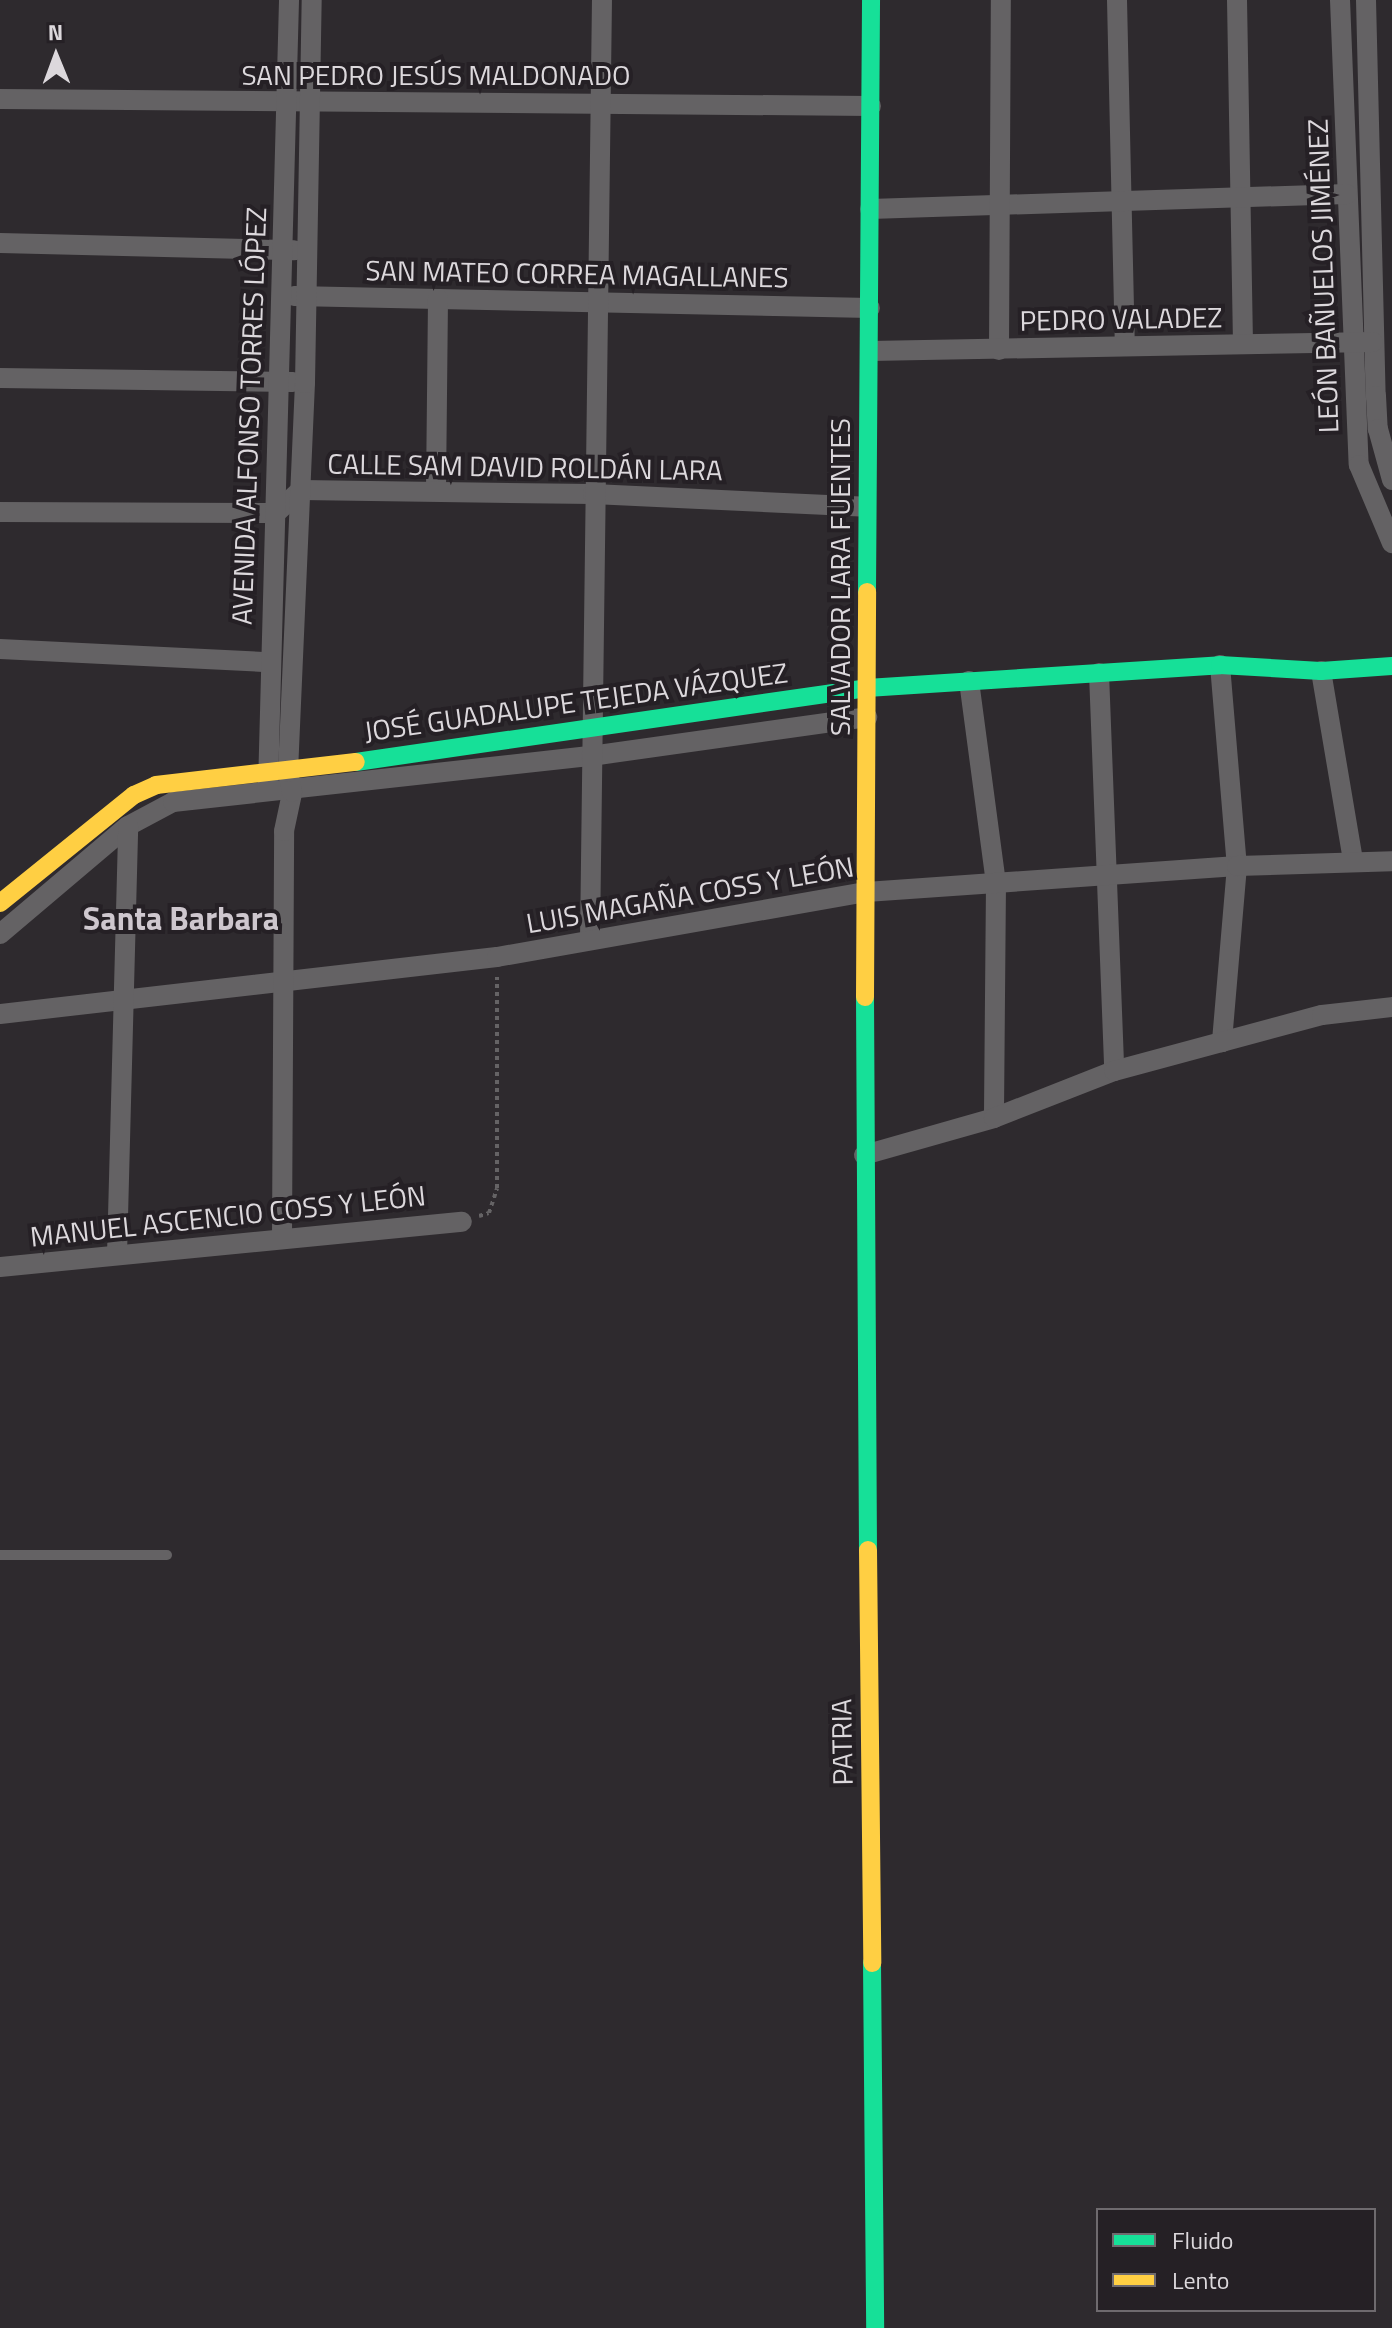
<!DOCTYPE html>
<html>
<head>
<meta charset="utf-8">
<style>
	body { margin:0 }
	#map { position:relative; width:1392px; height:2328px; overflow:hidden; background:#2e2a2e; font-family:"Titillium Web",sans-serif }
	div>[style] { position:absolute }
	.path>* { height:4px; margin-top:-2px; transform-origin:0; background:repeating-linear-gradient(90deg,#656365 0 4px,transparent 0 8px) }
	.lane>* { height:10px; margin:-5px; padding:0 5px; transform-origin:5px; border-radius:5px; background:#646264 }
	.street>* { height:20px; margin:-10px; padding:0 10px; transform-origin:10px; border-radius:10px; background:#646264 }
	.fast>* { height:18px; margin:-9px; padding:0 9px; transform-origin:9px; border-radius:9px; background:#16e098 }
	.slow>* { height:18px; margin:-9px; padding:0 9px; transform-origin:9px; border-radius:9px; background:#ffcf43 }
	span { translate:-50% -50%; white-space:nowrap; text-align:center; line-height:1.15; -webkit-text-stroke:8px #252025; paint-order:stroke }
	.street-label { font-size:28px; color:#dcd8dc }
	.quarter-label { font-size:32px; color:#cec7ce; font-weight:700 }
	.legend { position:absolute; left:1096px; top:2208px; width:280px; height:104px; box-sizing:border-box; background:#252025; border:2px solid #6e6a6e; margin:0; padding:10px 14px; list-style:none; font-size:24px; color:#dcd8dc }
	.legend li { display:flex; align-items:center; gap:16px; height:40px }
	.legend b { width:40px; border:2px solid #6e6a6e }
	.north { position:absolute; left:16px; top:16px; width:80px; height:80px; -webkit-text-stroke:6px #252025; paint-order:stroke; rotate:359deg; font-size:22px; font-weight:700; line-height:32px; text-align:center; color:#dcd8dc }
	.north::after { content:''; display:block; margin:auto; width:28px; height:36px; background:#dcd8dc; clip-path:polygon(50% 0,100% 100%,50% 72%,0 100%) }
</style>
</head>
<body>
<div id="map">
	<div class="path">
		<div style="left:479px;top:1216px;width:10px;rotate:-17deg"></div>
		<div style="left:489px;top:1213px;width:26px;rotate:-72deg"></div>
		<div style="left:497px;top:1188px;width:211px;rotate:-90deg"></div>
	</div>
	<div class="lane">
		<div style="left:0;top:1555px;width:167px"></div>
	</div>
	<div class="street">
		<div style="left:1117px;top:0;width:346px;rotate:88.7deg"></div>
		<div style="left:1237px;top:0;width:344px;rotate:89deg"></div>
		<div style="left:1340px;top:0;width:465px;rotate:87.7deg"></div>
		<div style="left:1359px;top:465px;width:85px;rotate:67.1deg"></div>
		<div style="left:1366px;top:0;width:396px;rotate:88.6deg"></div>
		<div style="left:1376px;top:396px;width:33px;rotate:87deg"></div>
		<div style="left:1378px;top:429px;width:53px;rotate:74.6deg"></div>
		<div style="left:0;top:99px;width:871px;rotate:0.46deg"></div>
		<div style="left:870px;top:209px;width:477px;rotate:-1.8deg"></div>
		<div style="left:0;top:243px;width:294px;rotate:1.4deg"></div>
		<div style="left:294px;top:296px;width:576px;rotate:1.19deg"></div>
		<div style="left:999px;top:350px;width:350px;rotate:-89.7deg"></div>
		<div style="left:870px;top:351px;width:503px;rotate:-1.03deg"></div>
		<div style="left:0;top:378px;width:293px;rotate:0.8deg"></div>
		<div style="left:436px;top:490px;width:191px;rotate:-89.4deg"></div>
		<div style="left:0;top:512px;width:276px;rotate:0.2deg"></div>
		<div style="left:276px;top:513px;width:34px;rotate:-43deg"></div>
		<div style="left:301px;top:490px;width:292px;rotate:0.8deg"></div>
		<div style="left:593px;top:494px;width:273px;rotate:2.7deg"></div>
		<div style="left:0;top:649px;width:269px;rotate:2.8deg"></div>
		<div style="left:1220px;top:665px;width:202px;rotate:85.2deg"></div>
		<div style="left:1237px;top:866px;width:177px;rotate:94.9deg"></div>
		<div style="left:1321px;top:671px;width:192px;rotate:80.4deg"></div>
		<div style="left:1099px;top:673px;width:398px;rotate:87.8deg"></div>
		<div style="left:969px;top:681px;width:204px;rotate:82.4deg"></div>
		<div style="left:996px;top:883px;width:235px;rotate:90.5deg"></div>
		<div style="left:268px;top:787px;width:787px;rotate:-88.47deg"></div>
		<div style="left:0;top:934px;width:167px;rotate:-40.2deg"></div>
		<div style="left:128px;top:826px;width:51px;rotate:-28.1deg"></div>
		<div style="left:173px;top:802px;width:421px;rotate:-6.3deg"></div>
		<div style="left:591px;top:756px;width:279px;rotate:-8deg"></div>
		<div style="left:590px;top:940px;width:940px;rotate:-89.27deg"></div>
		<div style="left:0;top:1014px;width:500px;rotate:-6.54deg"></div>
		<div style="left:497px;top:957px;width:375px;rotate:-10deg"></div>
		<div style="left:866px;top:892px;width:372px;rotate:-4deg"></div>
		<div style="left:1237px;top:866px;width:155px;rotate:-1.8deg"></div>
		<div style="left:864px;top:1155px;width:135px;rotate:-15.9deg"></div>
		<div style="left:994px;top:1118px;width:129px;rotate:-21.4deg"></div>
		<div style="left:1114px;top:1071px;width:215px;rotate:-15.1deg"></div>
		<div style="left:1322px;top:1015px;width:70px;rotate:-6.5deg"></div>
		<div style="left:282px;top:1238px;width:407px;rotate:-89.7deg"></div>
		<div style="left:284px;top:831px;width:40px;rotate:-78deg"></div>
		<div style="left:292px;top:792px;width:20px;rotate:-101deg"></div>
		<div style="left:288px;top:772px;width:389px;rotate:-87.5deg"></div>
		<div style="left:305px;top:383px;width:383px;rotate:-89deg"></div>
		<div style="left:117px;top:1255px;width:429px;rotate:-88.5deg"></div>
		<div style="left:0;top:1267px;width:464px;rotate:-5.6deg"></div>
	</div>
	<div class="fast">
		<div style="left:867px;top:592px;width:592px;rotate:-89.61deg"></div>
		<div style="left:356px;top:762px;width:516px;rotate:-8.24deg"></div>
		<div style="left:867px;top:688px;width:354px;rotate:-3.7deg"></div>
		<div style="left:1220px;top:665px;width:101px;rotate:3.4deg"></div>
		<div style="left:1321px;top:671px;width:71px;rotate:-4deg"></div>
		<div style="left:865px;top:997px;width:553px;rotate:89.69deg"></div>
		<div style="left:872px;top:1963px;width:365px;rotate:89.5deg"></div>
	</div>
	<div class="slow">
		<div style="left:0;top:903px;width:172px;rotate:-38.9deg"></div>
		<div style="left:134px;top:795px;width:24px;rotate:-24deg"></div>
		<div style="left:156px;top:785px;width:201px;rotate:-6.6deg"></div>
		<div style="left:865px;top:997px;width:405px;rotate:-89.7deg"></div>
		<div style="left:868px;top:1550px;width:413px;rotate:89.4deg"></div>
	</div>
	<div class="street-label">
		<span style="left:436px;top:75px">SAN PEDRO JESÚS MALDONADO</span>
		<span style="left:577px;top:274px;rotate:1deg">SAN MATEO CORREA MAGALLANES</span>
		<span style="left:1323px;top:276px;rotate:-92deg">LEÓN BAÑUELOS JIMÉNEZ</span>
		<span style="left:1121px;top:319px;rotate:-1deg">PEDRO VALADEZ</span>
		<span style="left:249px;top:416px;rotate:-88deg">AVENIDA ALFONSO TORRES LÓPEZ</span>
		<span style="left:525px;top:467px;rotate:1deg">CALLE SAM DAVID ROLDÁN LARA</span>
		<span style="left:840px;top:577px;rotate:-90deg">SALVADOR LARA FUENTES</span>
		<span style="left:576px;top:702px;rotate:-8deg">JOSÉ GUADALUPE TEJEDA VÁZQUEZ</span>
		<span style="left:690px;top:895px;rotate:-10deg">LUIS MAGAÑA COSS Y LEÓN</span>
		<span style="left:228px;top:1216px;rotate:-6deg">MANUEL ASCENCIO COSS Y LEÓN</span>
		<span style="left:842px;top:1742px;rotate:-91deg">PATRIA</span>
	</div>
	<div class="quarter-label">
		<span style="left:181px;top:918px">Santa Barbara</span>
	</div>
	<ul class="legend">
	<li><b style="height:10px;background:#16e098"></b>Fluido</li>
	<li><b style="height:10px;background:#ffcf43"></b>Lento</li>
	</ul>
	<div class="north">N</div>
</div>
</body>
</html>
